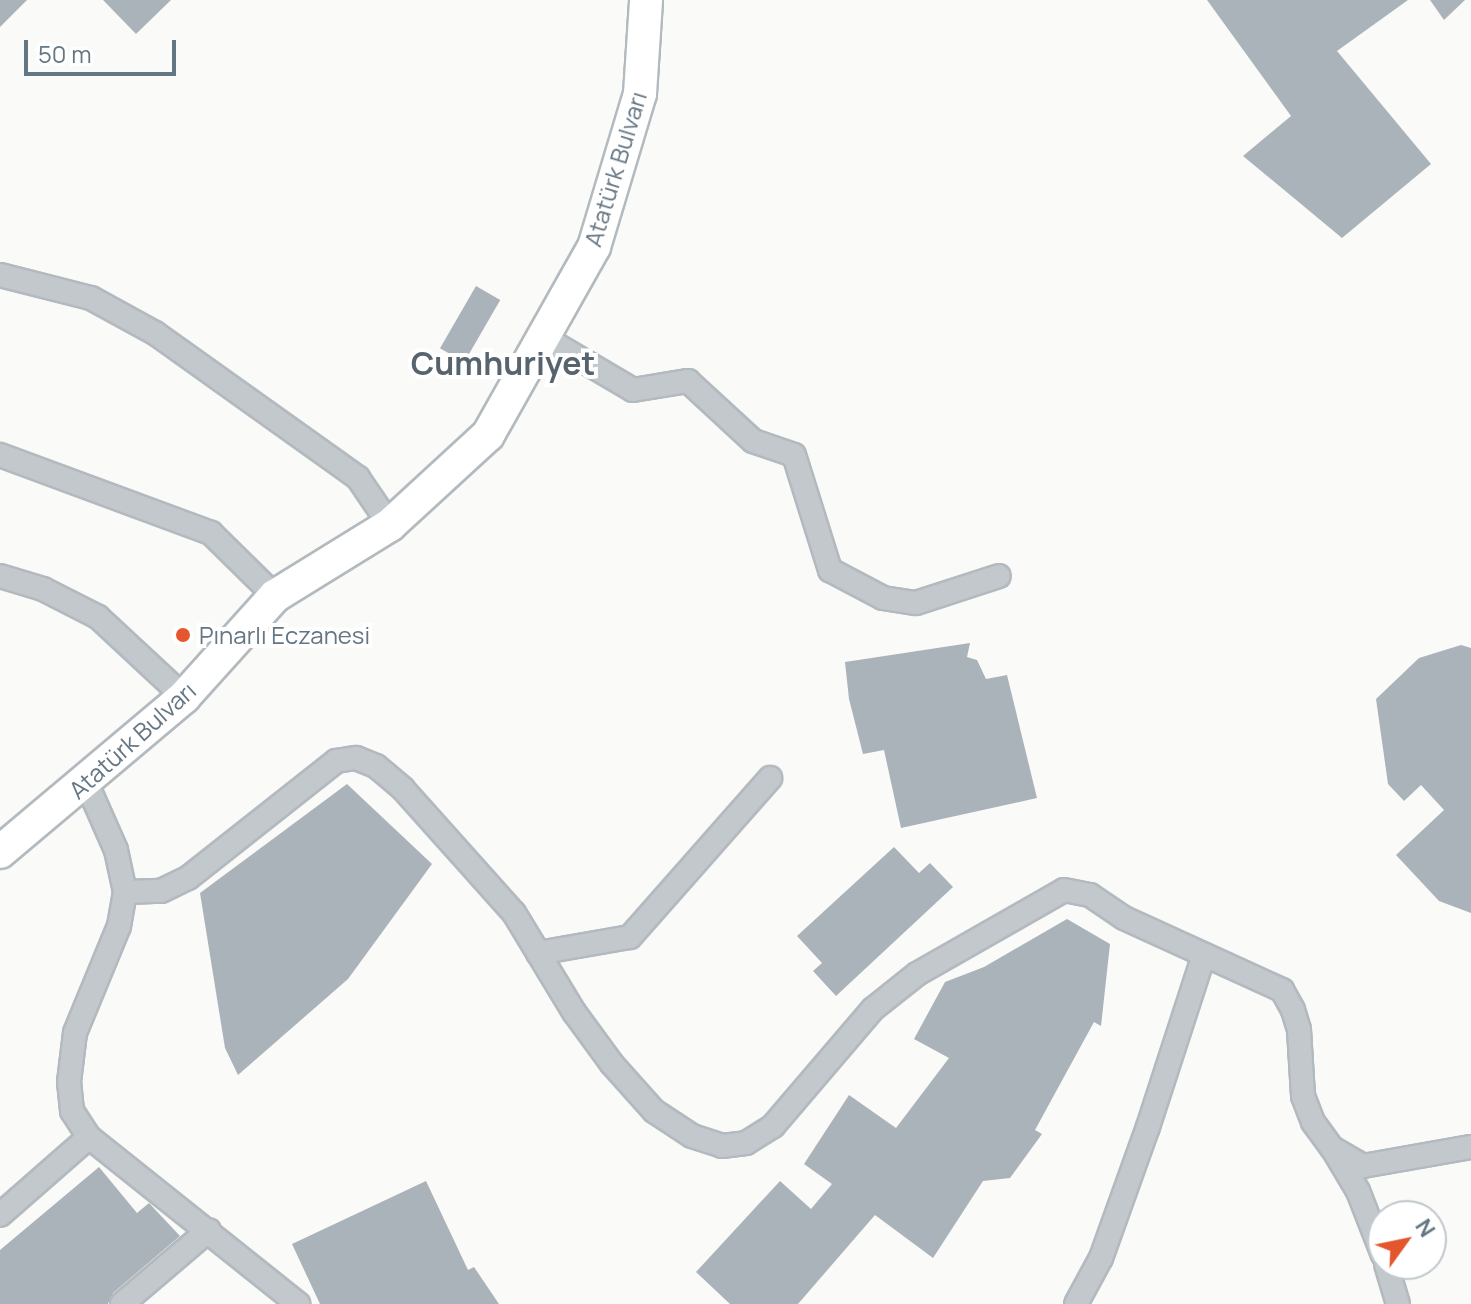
<!DOCTYPE html>
<html>
<head>
<meta charset="utf-8">
<style>
	body { margin:0 }
	#map { position:relative; width:1471px; height:1304px; overflow:hidden; background:#fafaf8; font-family:Manrope,sans-serif }
	div>[style] { position:absolute }
	.building>* { inset:0; background:#aab3b9; transform-origin:0 0 }
	.roads { filter:drop-shadow(2px 0 #b3babf) drop-shadow(-2px 0 #b3babf) drop-shadow(0 2px #b3babf) drop-shadow(0 -2px #b3babf) }
	.street>* { height:22px; margin:-11px; padding:0 11px; transform-origin:11px; border-radius:11px; background:#c3c8cc }
	.secondary>* { height:32px; margin:-16px; padding:0 16px; transform-origin:16px; border-radius:16px; background:#fff }
	.dots>* { width:22px; height:22px; translate:-50% -50%; box-sizing:border-box; border:4px solid #fff; border-radius:50% }
	span { translate:-50% -50%; white-space:nowrap; text-align:center; line-height:1.15; -webkit-text-stroke:8px #fff; paint-order:stroke }
	.street-label { font-size:24px; color:#657683 }
	.poi-label { font-size:24px; color:#657683 }
	.left { translate:0 -50%; text-align:left }
	.district-label { font-size:32px; color:#57646e; font-weight:700 }
	.north { position:absolute; left:1367px; top:1200px; width:80px; height:80px; box-sizing:border-box; background:#fff; border:2px solid #c1c8cd; border-radius:50%; rotate:57deg; font-size:22px; font-weight:700; line-height:32px; text-align:center; color:#657683 }
	.north::after { content:''; display:block; margin:auto; width:28px; height:36px; background:#e4572e; clip-path:polygon(50% 0,100% 100%,50% 72%,0 100%) }
	.scale { position:absolute; left:24px; top:40px; width:152px; height:36px; box-sizing:border-box; border:4px solid #657683; border-top:0; padding-left:10px; font-size:24px; line-height:28px; white-space:nowrap; color:#657683; -webkit-text-stroke:6px #fff; paint-order:stroke }
</style>
</head>
<body>
<div id="map">
	<div class="building">
		<div style="clip-path:polygon(0 0,27px 0,0 27px)"></div>
		<div style="clip-path:polygon(103px 0,171px 0,136px 34px)"></div>
		<div style="clip-path:polygon(1207px 0,1408px 0,1337px 51px,1431px 164px,1342px 238px,1243px 156px,1291px 116px)"></div>
		<div style="clip-path:polygon(1430px 0,1465px 0,1444px 20px)"></div>
		<div style="left:476px;top:286px;width:28px;height:72px;rotate:30deg"></div>
		<div style="clip-path:polygon(970px 643px,967px 657px,977px 660px,986px 679px,1007px 675px,1037px 798px,901px 828px,884px 750px,863px 754px,849px 699px,845px 662px)"></div>
		<div style="clip-path:polygon(1461px 645px,1471px 648px,1471px 913px,1439px 901px,1396px 855px,1444px 810px,1421px 785px,1404px 801px,1388px 784px,1376px 699px,1419px 658px)"></div>
		<div style="clip-path:polygon(347px 784px,432px 864px,348px 979px,238px 1075px,225px 1048px,200px 893px)"></div>
		<div style="clip-path:polygon(894px 847px,919px 873px,930px 863px,953px 887px,836px 996px,813px 971px,822px 963px,797px 936px)"></div>
		<div style="clip-path:polygon(1067px 919px,1110px 944px,1101px 1026px,1094px 1022px,1035px 1130px,1042px 1134px,1010px 1178px,983px 1181px,933px 1258px,875px 1215px,798px 1304px,730px 1304px,696px 1272px,780px 1181px,811px 1209px,832px 1184px,804px 1164px,849px 1095px,896px 1128px,949px 1058px,914px 1039px,945px 982px,984px 967px)"></div>
		<div style="clip-path:polygon(99px 1167px,137px 1213px,149px 1203px,180px 1236px,113px 1293px,108px 1304px,0 1304px,0 1250px)"></div>
		<div style="clip-path:polygon(426px 1181px,468px 1270px,474px 1267px,499px 1304px,320px 1304px,292px 1244px)"></div>
	</div>
	<div class="roads">
		<div class="street">
			<div style="left:0;top:275px;width:94px;rotate:14.2deg"></div>
			<div style="left:91px;top:298px;width:73px;rotate:28.7deg"></div>
			<div style="left:155px;top:333px;width:249px;rotate:35.5deg"></div>
			<div style="left:358px;top:478px;width:57px;rotate:55.8deg"></div>
			<div style="left:543px;top:337px;width:104px;rotate:30.5deg"></div>
			<div style="left:633px;top:390px;width:56px;rotate:-9.3deg"></div>
			<div style="left:688px;top:381px;width:88px;rotate:42.7deg"></div>
			<div style="left:753px;top:441px;width:43px;rotate:18.9deg"></div>
			<div style="left:794px;top:455px;width:121px;rotate:72.6deg"></div>
			<div style="left:830px;top:570px;width:60px;rotate:27.8deg"></div>
			<div style="left:883px;top:598px;width:33px;rotate:9deg"></div>
			<div style="left:916px;top:603px;width:87px;rotate:-18deg"></div>
			<div style="left:0;top:455px;width:225px;rotate:20.3deg"></div>
			<div style="left:211px;top:533px;width:90px;rotate:44.5deg"></div>
			<div style="left:0;top:576px;width:45px;rotate:16.8deg"></div>
			<div style="left:43px;top:589px;width:62px;rotate:27deg"></div>
			<div style="left:98px;top:617px;width:117px;rotate:42.9deg"></div>
			<div style="left:86px;top:782px;width:74px;rotate:66.2deg"></div>
			<div style="left:116px;top:850px;width:43px;rotate:77.9deg"></div>
			<div style="left:125px;top:892px;width:35px;rotate:100deg"></div>
			<div style="left:119px;top:926px;width:116px;rotate:112.4deg"></div>
			<div style="left:75px;top:1033px;width:49px;rotate:97deg"></div>
			<div style="left:69px;top:1082px;width:29px;rotate:84deg"></div>
			<div style="left:72px;top:1111px;width:31px;rotate:57deg"></div>
			<div style="left:89px;top:1137px;width:268px;rotate:38.6deg"></div>
			<div style="left:125px;top:892px;width:36px;rotate:-2deg"></div>
			<div style="left:161px;top:891px;width:30px;rotate:-26deg"></div>
			<div style="left:188px;top:878px;width:189px;rotate:-38.3deg"></div>
			<div style="left:336px;top:761px;width:20px;rotate:-9deg"></div>
			<div style="left:356px;top:758px;width:22px;rotate:22deg"></div>
			<div style="left:376px;top:766px;width:35px;rotate:40deg"></div>
			<div style="left:403px;top:789px;width:166px;rotate:48.2deg"></div>
			<div style="left:514px;top:913px;width:116px;rotate:58.8deg"></div>
			<div style="left:574px;top:1012px;width:64px;rotate:53.8deg"></div>
			<div style="left:612px;top:1064px;width:63px;rotate:48.2deg"></div>
			<div style="left:654px;top:1111px;width:45px;rotate:33.3deg"></div>
			<div style="left:692px;top:1136px;width:32px;rotate:18deg"></div>
			<div style="left:722px;top:1146px;width:24px;rotate:-7deg"></div>
			<div style="left:746px;top:1143px;width:32px;rotate:-32deg"></div>
			<div style="left:773px;top:1126px;width:154px;rotate:-49.5deg"></div>
			<div style="left:873px;top:1009px;width:56px;rotate:-38.5deg"></div>
			<div style="left:917px;top:974px;width:169px;rotate:-29.7deg"></div>
			<div style="left:1064px;top:890px;width:26px;rotate:11deg"></div>
			<div style="left:1090px;top:895px;width:41px;rotate:34.1deg"></div>
			<div style="left:1124px;top:918px;width:174px;rotate:24.5deg"></div>
			<div style="left:1282px;top:990px;width:23px;rotate:61deg"></div>
			<div style="left:1293px;top:1010px;width:21px;rotate:73deg"></div>
			<div style="left:1299px;top:1030px;width:66px;rotate:86.5deg"></div>
			<div style="left:1303px;top:1096px;width:28px;rotate:69deg"></div>
			<div style="left:1313px;top:1122px;width:32px;rotate:54deg"></div>
			<div style="left:1332px;top:1148px;width:36px;rotate:30deg"></div>
			<div style="left:1363px;top:1166px;width:110px;rotate:-10deg"></div>
			<div style="left:538px;top:953px;width:93px;rotate:-9.9deg"></div>
			<div style="left:630px;top:937px;width:212px;rotate:-48.6deg"></div>
			<div style="left:1333px;top:1149px;width:49px;rotate:59.2deg"></div>
			<div style="left:1358px;top:1191px;width:69px;rotate:68.7deg"></div>
			<div style="left:0;top:1215px;width:118px;rotate:-41.2deg"></div>
			<div style="left:1386px;top:1264px;width:42px;rotate:73.3deg"></div>
			<div style="left:122px;top:1304px;width:114px;rotate:-40.4deg"></div>
			<div style="left:1076px;top:1304px;width:52px;rotate:-61.5deg"></div>
			<div style="left:1101px;top:1258px;width:139px;rotate:-70.3deg"></div>
			<div style="left:1148px;top:1127px;width:181px;rotate:-72deg"></div>
		</div>
		<div class="secondary">
			<div style="left:0;top:852px;width:241px;rotate:-40.1deg"></div>
			<div style="left:184px;top:697px;width:136px;rotate:-48deg"></div>
			<div style="left:275px;top:596px;width:135px;rotate:-31.7deg"></div>
			<div style="left:390px;top:525px;width:133px;rotate:-42.6deg"></div>
			<div style="left:488px;top:435px;width:216px;rotate:-60.6deg"></div>
			<div style="left:594px;top:247px;width:160px;rotate:-73.3deg"></div>
			<div style="left:640px;top:94px;width:94px;rotate:-86.3deg"></div>
		</div>
	</div>
	<div class="dots">
		<div style="left:183px;top:635px;background:#e4572e"></div>
	</div>
	<div class="street-label">
		<span style="left:615px;top:169px;rotate:-73deg">Atatürk Bulvarı</span>
		<span style="left:132px;top:740px;rotate:-42deg">Atatürk Bulvarı</span>
	</div>
	<div class="poi-label">
		<span class="left" style="left:199px;top:635px">Pınarlı Eczanesi</span>
	</div>
	<div class="district-label">
		<span style="left:503px;top:363px">Cumhuriyet</span>
	</div>
	<div class="north">N</div>
	<div class="scale">50 m</div>
</div>
</body>
</html>
